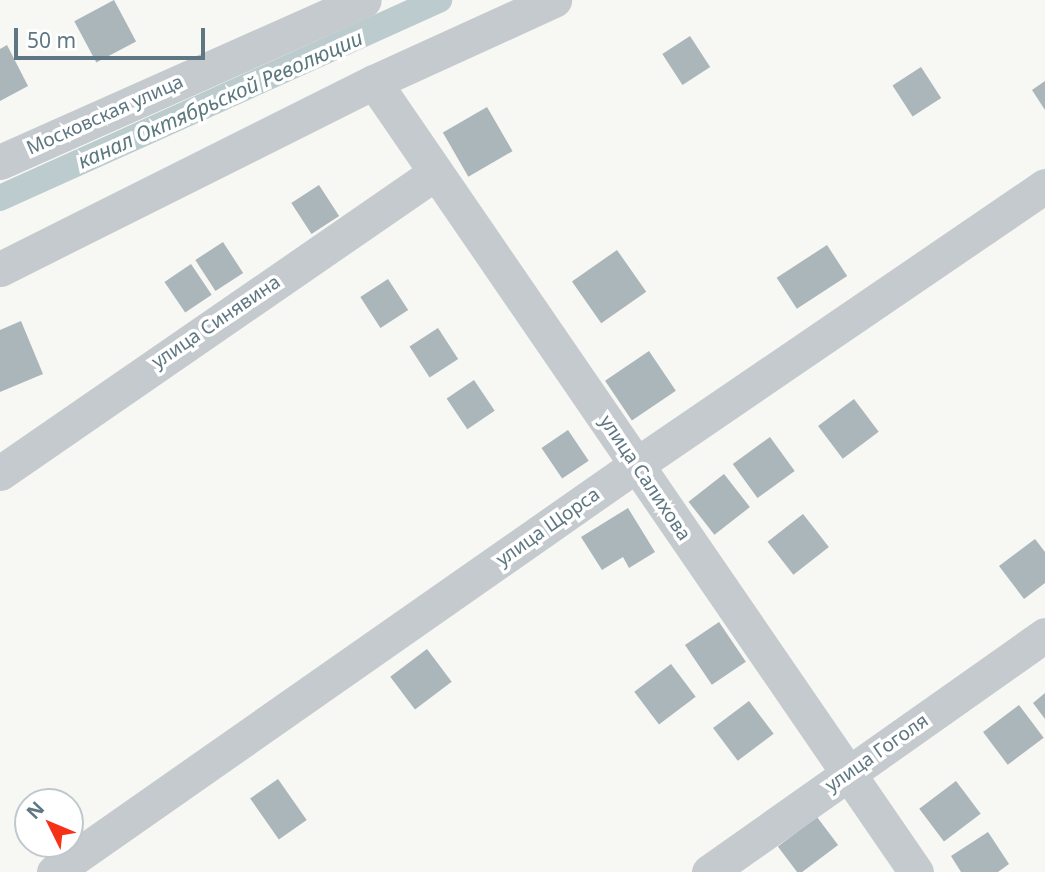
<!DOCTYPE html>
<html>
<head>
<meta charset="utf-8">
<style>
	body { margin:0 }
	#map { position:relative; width:1045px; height:872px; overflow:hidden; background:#f7f7f4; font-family:"Noto Sans",sans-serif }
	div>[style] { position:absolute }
	.canal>* { height:26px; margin:-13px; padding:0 13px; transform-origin:13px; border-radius:13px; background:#bccbce }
	.building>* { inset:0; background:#aab6ba; transform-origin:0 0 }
	.minor>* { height:35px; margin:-17.5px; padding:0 17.5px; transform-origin:17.5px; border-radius:17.5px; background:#c4cacd }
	span { translate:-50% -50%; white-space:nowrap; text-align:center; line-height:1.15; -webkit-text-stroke:7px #fff; paint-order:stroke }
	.street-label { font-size:19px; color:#5f7782 }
	.water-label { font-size:21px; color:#5a787d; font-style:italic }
	.north { position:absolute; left:14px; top:788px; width:70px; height:70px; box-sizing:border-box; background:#fff; border:2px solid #bfc9cd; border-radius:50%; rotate:313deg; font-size:19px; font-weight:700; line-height:28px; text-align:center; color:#5f7782 }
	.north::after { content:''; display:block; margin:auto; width:24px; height:32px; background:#f53116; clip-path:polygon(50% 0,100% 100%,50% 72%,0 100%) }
	.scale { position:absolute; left:14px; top:28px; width:191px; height:32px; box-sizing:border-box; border:4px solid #5f7782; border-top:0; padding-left:9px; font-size:21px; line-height:24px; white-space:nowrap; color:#5f7782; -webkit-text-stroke:5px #fff; paint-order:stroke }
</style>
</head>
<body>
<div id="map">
	<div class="canal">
		<div style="left:0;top:198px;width:482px;rotate:-24.3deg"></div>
	</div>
	<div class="building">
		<div style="left:114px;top:0;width:47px;height:45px;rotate:62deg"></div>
		<div style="left:690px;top:36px;width:37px;height:33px;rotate:57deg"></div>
		<div style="clip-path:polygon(7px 45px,28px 86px,0 101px,0 49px)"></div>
		<div style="left:921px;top:67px;width:37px;height:34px;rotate:57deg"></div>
		<div style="clip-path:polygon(1045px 81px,1045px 110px,1032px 90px)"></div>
		<div style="left:487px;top:107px;width:51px;height:51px;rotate:60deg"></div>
		<div style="left:319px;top:185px;width:37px;height:33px;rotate:57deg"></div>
		<div style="left:223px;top:242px;width:37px;height:33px;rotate:57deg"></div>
		<div style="left:827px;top:245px;width:37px;height:60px;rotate:57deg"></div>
		<div style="left:617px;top:250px;width:51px;height:55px;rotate:55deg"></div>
		<div style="left:191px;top:264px;width:37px;height:32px;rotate:56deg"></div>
		<div style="left:388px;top:279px;width:37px;height:33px;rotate:57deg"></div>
		<div style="clip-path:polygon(21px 321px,43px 374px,0 392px,0 330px)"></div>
		<div style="left:438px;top:328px;width:37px;height:34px;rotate:57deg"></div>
		<div style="left:649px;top:351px;width:48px;height:53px;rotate:56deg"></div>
		<div style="left:474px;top:380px;width:37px;height:33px;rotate:56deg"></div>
		<div style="left:854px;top:399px;width:41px;height:45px;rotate:53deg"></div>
		<div style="left:568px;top:430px;width:37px;height:32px;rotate:56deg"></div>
		<div style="left:770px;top:437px;width:42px;height:46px;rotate:54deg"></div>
		<div style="left:724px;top:474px;width:42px;height:45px;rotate:52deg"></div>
		<div style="clip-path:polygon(628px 508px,655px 552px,629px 568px,623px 557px,602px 570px,581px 537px)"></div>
		<div style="left:803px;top:514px;width:42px;height:45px;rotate:52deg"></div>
		<div style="clip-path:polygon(1035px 539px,1045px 552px,1045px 583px,1024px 599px,999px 566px)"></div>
		<div style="left:719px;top:622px;width:48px;height:41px;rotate:56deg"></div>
		<div style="left:427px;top:649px;width:41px;height:46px;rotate:53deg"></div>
		<div style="left:671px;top:664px;width:41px;height:46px;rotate:53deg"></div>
		<div style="clip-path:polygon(1045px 693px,1045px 719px,1033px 703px)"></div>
		<div style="left:749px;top:701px;width:41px;height:45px;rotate:53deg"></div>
		<div style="left:1019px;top:705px;width:41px;height:45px;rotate:53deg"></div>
		<div style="left:278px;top:779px;width:50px;height:34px;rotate:55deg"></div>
		<div style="left:956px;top:781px;width:41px;height:46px;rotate:53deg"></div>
		<div style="left:817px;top:817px;width:35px;height:49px;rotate:53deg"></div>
		<div style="clip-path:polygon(988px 832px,1009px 864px,998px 872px,961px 872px,951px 856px)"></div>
	</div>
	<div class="minor">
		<div style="left:374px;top:82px;width:958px;rotate:55.55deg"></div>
		<div style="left:0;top:162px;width:398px;rotate:-24deg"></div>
		<div style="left:0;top:269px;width:418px;rotate:-26.6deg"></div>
		<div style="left:374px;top:82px;width:198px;rotate:-24.5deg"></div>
		<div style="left:0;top:473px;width:528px;rotate:-34.59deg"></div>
		<div style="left:54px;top:872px;width:710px;rotate:-34.97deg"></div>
		<div style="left:636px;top:465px;width:495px;rotate:-34.3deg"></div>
		<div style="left:709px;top:872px;width:411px;rotate:-35.2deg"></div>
	</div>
	<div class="street-label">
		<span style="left:105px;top:115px;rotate:-24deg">Московская улица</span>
		<span style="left:216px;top:322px;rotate:-34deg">улица Синявина</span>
		<span style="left:645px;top:478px;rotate:56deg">улица Салихова</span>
		<span style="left:548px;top:527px;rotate:-35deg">улица Щорса</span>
		<span style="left:877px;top:753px;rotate:-35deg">улица Гоголя</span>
	</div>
	<div class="water-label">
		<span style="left:220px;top:99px;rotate:-24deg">канал Октябрьской Революции</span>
	</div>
	<div class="north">N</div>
	<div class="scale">50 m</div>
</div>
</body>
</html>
